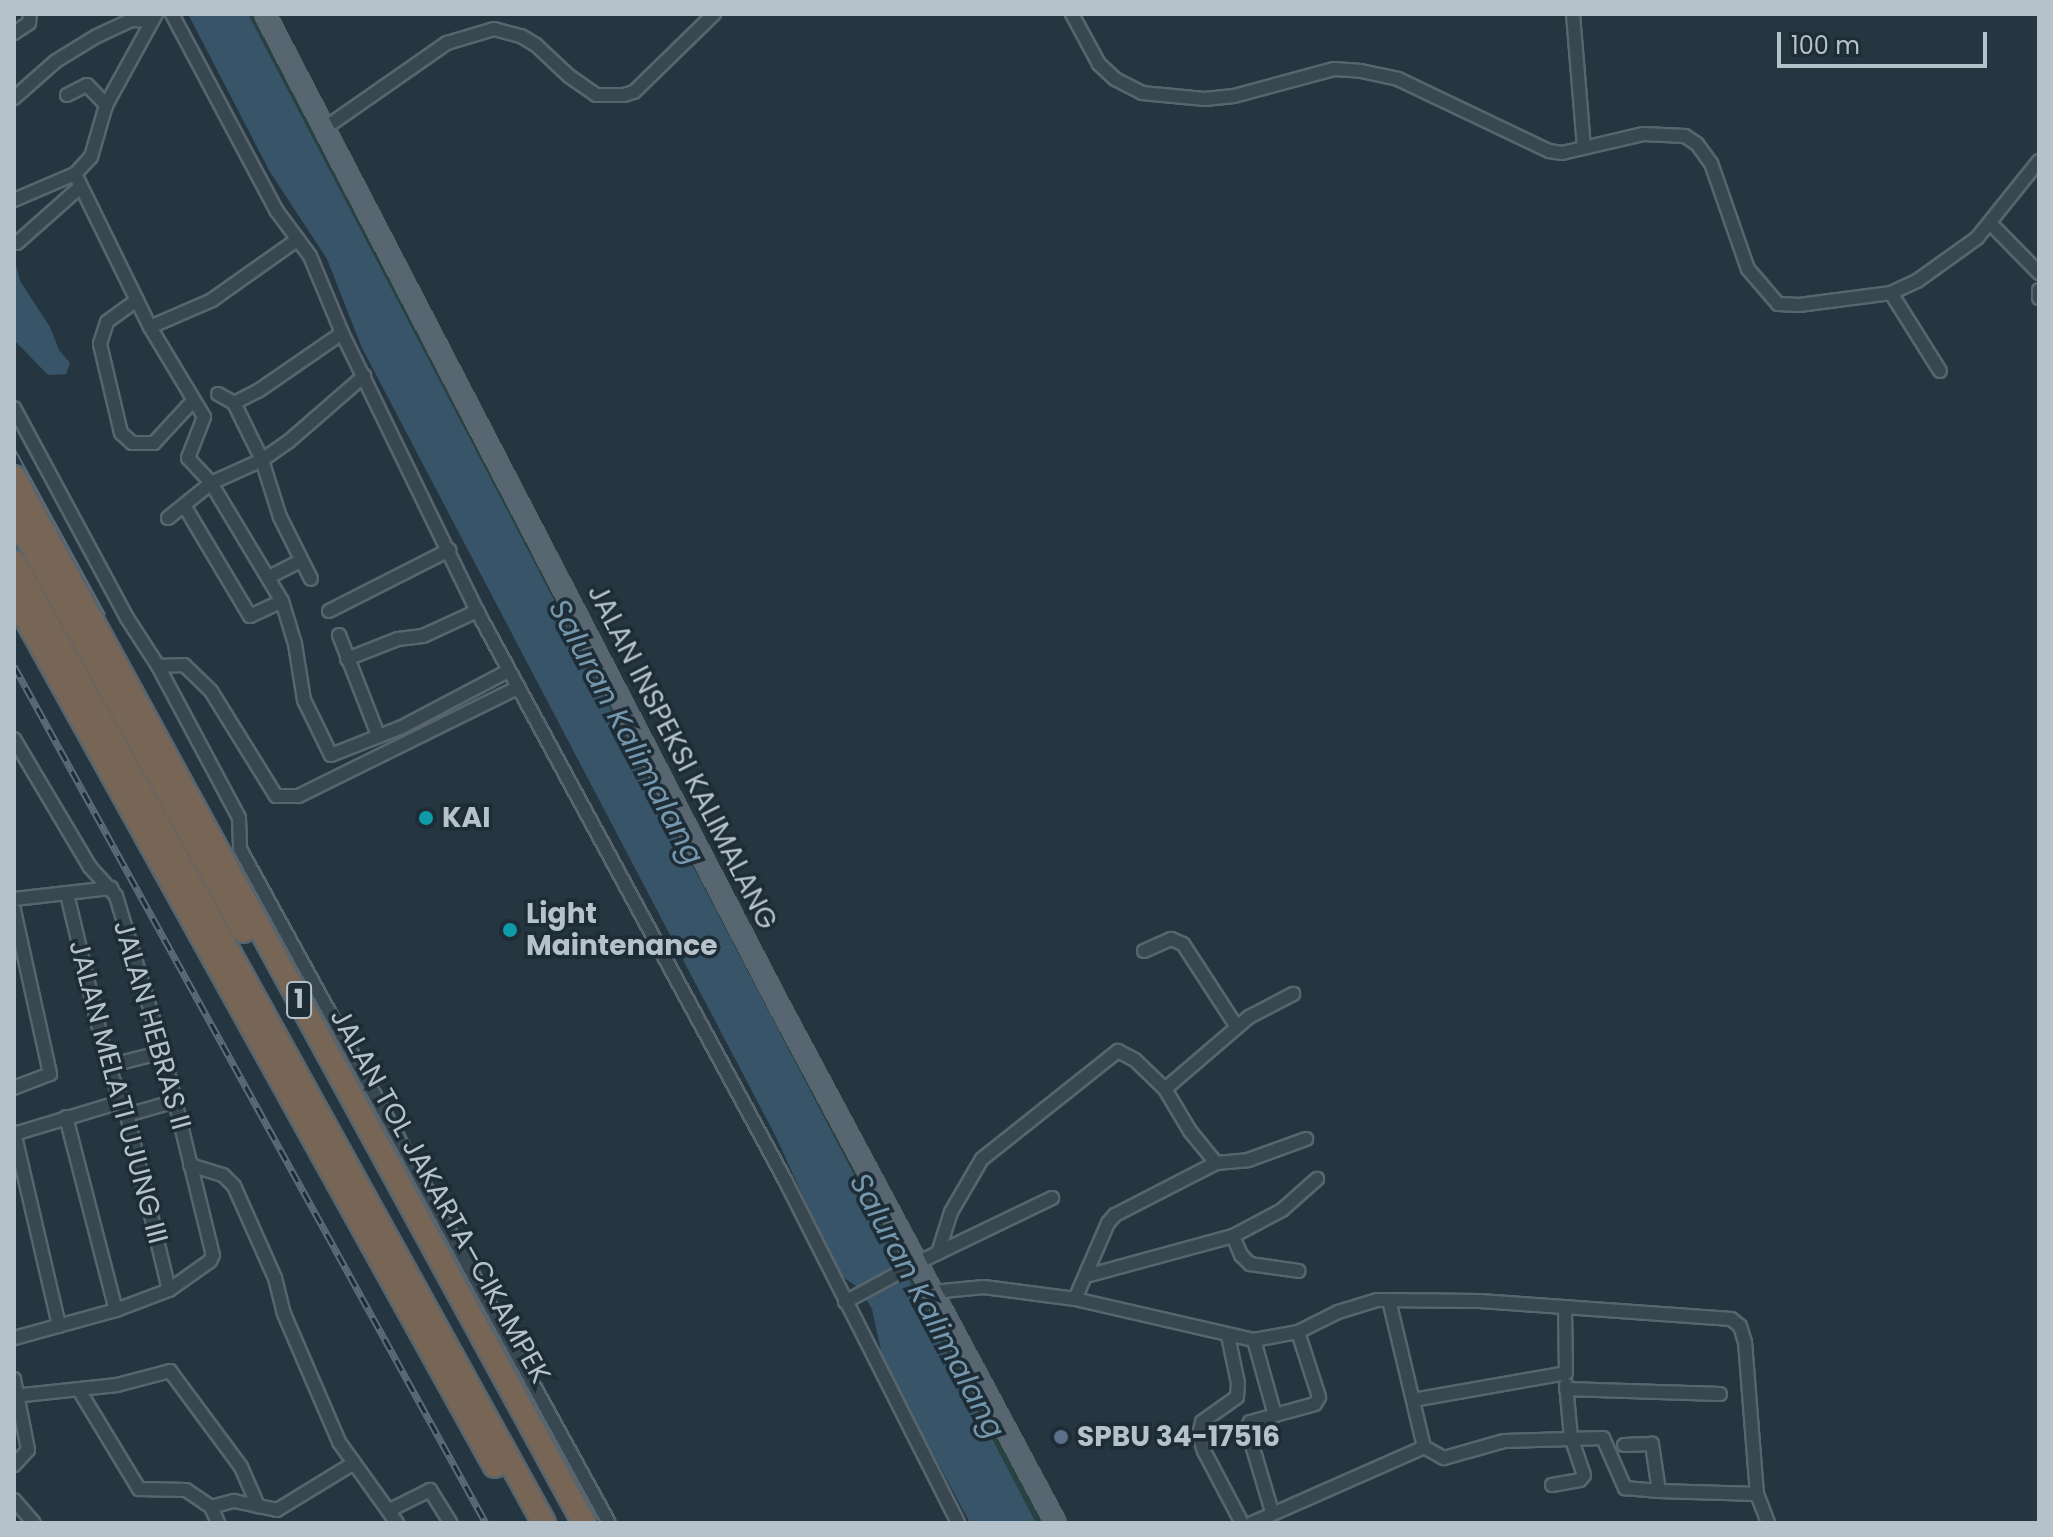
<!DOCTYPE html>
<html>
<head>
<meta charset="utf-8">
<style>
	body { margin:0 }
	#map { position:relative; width:2053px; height:1537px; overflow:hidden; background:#253641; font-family:Poppins,sans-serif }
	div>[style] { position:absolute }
	.green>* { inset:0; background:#274240 }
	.water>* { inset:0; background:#385468 }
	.roads { filter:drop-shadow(2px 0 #57656e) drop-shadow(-2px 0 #57656e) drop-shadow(0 2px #57656e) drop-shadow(0 -2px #57656e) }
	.minor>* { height:12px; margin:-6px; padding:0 6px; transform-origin:6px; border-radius:6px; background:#394751 }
	.primary>* { height:18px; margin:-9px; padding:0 9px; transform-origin:9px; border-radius:9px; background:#576671 }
	.motorway>* { height:22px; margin:-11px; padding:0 11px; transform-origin:11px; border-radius:11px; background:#776556 }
	.tram>* { height:2px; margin:-1px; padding:0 1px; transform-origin:1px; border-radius:1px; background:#5b6c78 }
	.rail>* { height:7px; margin-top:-3.5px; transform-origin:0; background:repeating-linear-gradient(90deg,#1e2c36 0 12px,#5b6c78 0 24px); box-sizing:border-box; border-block:2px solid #5b6c78 }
	.dots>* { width:22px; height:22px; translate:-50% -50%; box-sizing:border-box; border:4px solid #1e2c36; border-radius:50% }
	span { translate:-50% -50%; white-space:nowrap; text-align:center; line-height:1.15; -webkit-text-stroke:7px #1e2c36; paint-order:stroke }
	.shield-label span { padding:2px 6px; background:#1e2c36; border:2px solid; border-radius:6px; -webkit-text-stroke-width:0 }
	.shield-label { font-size:26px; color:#b6c2cb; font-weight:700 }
	.street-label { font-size:28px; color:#b6c2cb }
	.poi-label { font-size:28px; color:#b6c2cb; font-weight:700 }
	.left { translate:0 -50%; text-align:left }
	.water-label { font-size:30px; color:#7597ae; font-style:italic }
	.frame { position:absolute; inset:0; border:16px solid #b6c2cb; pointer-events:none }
	.scale { position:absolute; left:1777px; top:32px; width:210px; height:36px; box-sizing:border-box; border:4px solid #b6c2cb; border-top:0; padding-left:10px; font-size:24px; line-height:28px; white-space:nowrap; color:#b6c2cb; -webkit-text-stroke:6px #1e2c36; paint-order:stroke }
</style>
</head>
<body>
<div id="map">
	<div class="green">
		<div style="clip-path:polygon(248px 14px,265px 14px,1056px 1523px,1036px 1523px)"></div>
	</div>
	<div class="water">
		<div style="clip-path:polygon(188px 14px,248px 14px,1036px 1523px,970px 1523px,883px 1360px,872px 1309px,860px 1289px,839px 1274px,775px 1135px,362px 348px,327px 259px,270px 172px)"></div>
		<div style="clip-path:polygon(14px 257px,20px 281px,50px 327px,59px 350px,70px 363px,66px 374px,48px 375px,14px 340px)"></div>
	</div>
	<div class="roads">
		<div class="minor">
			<div style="left:172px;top:14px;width:222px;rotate:62deg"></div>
			<div style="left:276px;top:210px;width:57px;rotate:53.5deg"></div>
			<div style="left:310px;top:256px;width:83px;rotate:67.4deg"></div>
			<div style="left:342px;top:333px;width:309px;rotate:64.1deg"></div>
			<div style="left:477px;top:611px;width:647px;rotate:61.57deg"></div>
			<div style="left:785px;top:1180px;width:384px;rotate:63.2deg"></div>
			<div style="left:1072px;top:14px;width:57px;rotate:61.6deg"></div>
			<div style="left:1099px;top:64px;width:22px;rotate:43deg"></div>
			<div style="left:1115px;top:79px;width:30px;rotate:27deg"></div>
			<div style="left:1142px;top:93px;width:63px;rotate:5.4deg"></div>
			<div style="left:1205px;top:99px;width:29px;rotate:-6deg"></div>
			<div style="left:1234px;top:96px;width:104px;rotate:-15.1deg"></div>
			<div style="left:1334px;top:69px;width:27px;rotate:4deg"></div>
			<div style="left:1361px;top:71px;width:38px;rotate:12deg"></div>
			<div style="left:1398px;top:79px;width:167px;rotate:25.5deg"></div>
			<div style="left:1549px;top:151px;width:13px;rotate:9deg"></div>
			<div style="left:1562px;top:153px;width:83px;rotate:-13.2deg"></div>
			<div style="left:1643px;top:134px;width:42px;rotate:2.7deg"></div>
			<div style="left:1685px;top:136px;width:14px;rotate:34deg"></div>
			<div style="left:1697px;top:144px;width:24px;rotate:54deg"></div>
			<div style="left:1711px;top:163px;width:112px;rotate:70.8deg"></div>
			<div style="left:1748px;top:269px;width:46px;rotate:49.4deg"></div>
			<div style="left:1778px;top:304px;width:21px;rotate:3deg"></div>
			<div style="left:1799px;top:305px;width:93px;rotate:-7.4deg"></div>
			<div style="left:1891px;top:293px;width:29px;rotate:-25deg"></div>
			<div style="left:1917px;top:281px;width:74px;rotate:-35.6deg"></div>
			<div style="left:1977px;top:238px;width:99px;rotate:-51.2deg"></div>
			<div style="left:1573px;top:14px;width:134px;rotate:85.3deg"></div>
			<div style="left:14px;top:33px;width:18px;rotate:-34deg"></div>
			<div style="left:29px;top:23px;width:9px;rotate:-84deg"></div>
			<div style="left:67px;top:95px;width:22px;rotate:-27deg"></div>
			<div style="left:87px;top:85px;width:28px;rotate:46deg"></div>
			<div style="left:14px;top:98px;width:56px;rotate:-41.4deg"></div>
			<div style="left:56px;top:61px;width:48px;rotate:-31.4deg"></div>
			<div style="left:97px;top:36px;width:38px;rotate:-25deg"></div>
			<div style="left:132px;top:20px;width:18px;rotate:3deg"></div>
			<div style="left:325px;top:128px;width:149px;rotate:-34.9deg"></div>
			<div style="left:447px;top:43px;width:49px;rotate:-16.6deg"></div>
			<div style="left:494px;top:29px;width:28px;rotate:15deg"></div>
			<div style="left:521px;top:36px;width:17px;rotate:31deg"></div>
			<div style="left:536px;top:45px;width:45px;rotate:43.2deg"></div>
			<div style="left:569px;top:76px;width:33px;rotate:35deg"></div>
			<div style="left:596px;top:95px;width:28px"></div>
			<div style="left:624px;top:95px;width:10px;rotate:-17deg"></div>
			<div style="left:634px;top:92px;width:112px;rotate:-44.3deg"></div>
			<div style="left:75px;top:174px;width:170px;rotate:63.9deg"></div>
			<div style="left:150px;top:327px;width:68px;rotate:-23.5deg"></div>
			<div style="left:212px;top:300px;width:105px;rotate:-35.3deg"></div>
			<div style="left:14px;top:200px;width:66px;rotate:-23.1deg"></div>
			<div style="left:75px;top:174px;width:23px;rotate:-47deg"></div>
			<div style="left:91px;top:157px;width:54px;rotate:-73.9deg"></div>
			<div style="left:106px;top:105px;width:104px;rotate:-61.2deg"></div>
			<div style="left:1991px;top:224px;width:69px;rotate:45.6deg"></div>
			<div style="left:17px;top:243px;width:84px;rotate:-41.6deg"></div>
			<div style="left:2039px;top:290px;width:8px;rotate:90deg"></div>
			<div style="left:1891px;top:293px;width:92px;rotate:57.9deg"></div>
			<div style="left:137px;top:300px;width:37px;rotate:144deg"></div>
			<div style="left:107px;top:322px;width:23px;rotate:108deg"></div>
			<div style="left:100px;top:344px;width:91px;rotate:76.7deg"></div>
			<div style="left:121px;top:433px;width:15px;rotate:42deg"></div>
			<div style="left:132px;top:443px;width:22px"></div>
			<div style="left:154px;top:443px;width:56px;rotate:-47.2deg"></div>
			<div style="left:150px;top:327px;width:105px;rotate:59deg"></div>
			<div style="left:204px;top:417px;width:44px;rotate:111.3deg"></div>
			<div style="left:188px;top:458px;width:34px;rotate:47deg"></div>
			<div style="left:211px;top:483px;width:138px;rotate:59deg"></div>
			<div style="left:282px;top:601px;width:45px;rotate:73.2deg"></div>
			<div style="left:295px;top:644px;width:57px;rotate:80.9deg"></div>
			<div style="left:304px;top:700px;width:61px;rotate:63.9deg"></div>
			<div style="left:331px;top:755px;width:76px;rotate:-21.5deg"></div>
			<div style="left:402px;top:727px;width:120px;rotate:-27.8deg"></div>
			<div style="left:218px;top:394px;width:18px;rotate:29deg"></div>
			<div style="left:234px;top:403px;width:27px;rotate:-27deg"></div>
			<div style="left:258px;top:391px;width:102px;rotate:-34.6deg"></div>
			<div style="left:234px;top:403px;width:64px;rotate:63.8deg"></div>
			<div style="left:262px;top:460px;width:60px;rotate:72.5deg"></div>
			<div style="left:280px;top:517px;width:69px;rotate:63.4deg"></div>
			<div style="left:14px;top:408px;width:238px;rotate:61.7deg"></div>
			<div style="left:127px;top:618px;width:57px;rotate:57.1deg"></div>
			<div style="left:185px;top:507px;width:127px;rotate:59.2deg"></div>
			<div style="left:250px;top:616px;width:35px;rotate:-25deg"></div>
			<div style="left:168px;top:518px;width:55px;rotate:-39.1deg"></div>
			<div style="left:211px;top:483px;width:56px;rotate:-24.3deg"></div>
			<div style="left:262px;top:460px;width:32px;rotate:-35deg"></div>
			<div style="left:288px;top:442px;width:101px;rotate:-41deg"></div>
			<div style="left:269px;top:577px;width:35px;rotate:-27deg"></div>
			<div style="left:329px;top:611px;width:135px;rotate:-26.9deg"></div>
			<div style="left:339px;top:635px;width:107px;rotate:68.7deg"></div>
			<div style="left:347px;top:659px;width:55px;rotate:-21.4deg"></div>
			<div style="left:398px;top:639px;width:25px;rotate:-7deg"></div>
			<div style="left:423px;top:636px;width:60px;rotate:-24.8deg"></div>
			<div style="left:517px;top:688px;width:244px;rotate:153.7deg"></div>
			<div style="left:298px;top:796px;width:22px;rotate:180deg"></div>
			<div style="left:276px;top:796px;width:123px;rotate:-121.8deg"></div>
			<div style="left:211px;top:691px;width:37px;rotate:-136deg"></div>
			<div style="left:184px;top:665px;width:26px;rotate:178deg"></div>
			<div style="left:158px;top:666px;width:172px;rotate:61.9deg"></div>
			<div style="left:239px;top:818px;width:31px;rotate:88deg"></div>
			<div style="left:240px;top:849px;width:768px;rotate:61.3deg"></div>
			<div style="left:14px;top:739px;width:149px;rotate:59.3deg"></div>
			<div style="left:90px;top:867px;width:39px;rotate:48deg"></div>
			<div style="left:116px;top:896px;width:163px;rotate:73.2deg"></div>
			<div style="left:163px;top:1052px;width:209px;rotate:76.2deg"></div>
			<div style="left:213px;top:1255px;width:7px;rotate:117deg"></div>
			<div style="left:210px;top:1261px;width:50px;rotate:144.7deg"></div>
			<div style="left:169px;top:1290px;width:57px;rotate:159.3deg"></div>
			<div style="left:116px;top:1310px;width:106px;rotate:164.6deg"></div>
			<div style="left:67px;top:894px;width:177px;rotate:76.6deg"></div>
			<div style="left:108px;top:1066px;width:53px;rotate:68.8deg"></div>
			<div style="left:127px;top:1115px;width:180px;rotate:76.5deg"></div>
			<div style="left:14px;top:899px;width:98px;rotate:-6.5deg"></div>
			<div style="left:14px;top:910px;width:168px;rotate:77.6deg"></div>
			<div style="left:50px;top:1074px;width:39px;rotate:159deg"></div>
			<div style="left:1144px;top:951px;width:30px;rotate:-24deg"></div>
			<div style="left:1171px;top:939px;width:13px;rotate:23deg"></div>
			<div style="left:1183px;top:944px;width:99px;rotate:57deg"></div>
			<div style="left:108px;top:1066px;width:57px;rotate:-14.3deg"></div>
			<div style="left:1165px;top:1089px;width:111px;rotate:-40.6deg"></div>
			<div style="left:1249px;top:1017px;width:50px;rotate:-27.6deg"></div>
			<div style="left:127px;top:1115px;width:51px;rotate:-15.9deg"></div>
			<div style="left:66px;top:1117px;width:199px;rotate:75.5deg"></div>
			<div style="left:14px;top:1132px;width:199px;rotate:76.9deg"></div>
			<div style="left:14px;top:1134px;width:112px;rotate:-16.7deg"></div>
			<div style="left:190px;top:1165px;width:34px;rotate:17deg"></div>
			<div style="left:223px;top:1175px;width:16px;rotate:45deg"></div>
			<div style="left:234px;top:1186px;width:101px;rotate:66deg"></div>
			<div style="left:275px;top:1278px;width:37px;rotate:76deg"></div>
			<div style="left:284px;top:1314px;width:139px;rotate:66.7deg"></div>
			<div style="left:339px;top:1442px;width:100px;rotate:54.4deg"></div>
			<div style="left:1233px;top:1236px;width:21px;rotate:67deg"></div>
			<div style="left:1241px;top:1255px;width:13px;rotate:45deg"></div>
			<div style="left:1250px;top:1264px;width:49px;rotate:8.1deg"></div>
			<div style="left:938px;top:1253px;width:43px;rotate:-72.4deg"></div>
			<div style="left:951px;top:1212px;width:61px;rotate:-59.7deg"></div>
			<div style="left:982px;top:1159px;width:174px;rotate:-38.5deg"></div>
			<div style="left:1118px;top:1051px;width:19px;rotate:28deg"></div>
			<div style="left:1135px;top:1060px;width:42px;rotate:44deg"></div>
			<div style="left:1165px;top:1089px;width:49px;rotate:59.2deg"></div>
			<div style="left:1190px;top:1131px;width:41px;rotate:50.9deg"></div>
			<div style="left:1086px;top:1276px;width:152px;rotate:-15.2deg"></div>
			<div style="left:1233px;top:1236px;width:55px;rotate:-28deg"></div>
			<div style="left:1282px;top:1210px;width:47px;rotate:-41.5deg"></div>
			<div style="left:933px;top:1292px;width:51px;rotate:-5.6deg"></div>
			<div style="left:984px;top:1287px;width:92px;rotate:7.5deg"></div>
			<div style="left:1075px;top:1299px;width:184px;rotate:12.9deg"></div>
			<div style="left:1254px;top:1340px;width:45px;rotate:-10.3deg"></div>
			<div style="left:1298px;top:1332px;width:45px;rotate:-26.6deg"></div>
			<div style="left:1338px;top:1312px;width:41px;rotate:-17.1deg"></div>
			<div style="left:1377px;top:1300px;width:103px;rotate:0.6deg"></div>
			<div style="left:1480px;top:1301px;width:252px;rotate:4.1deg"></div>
			<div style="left:1731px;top:1319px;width:11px;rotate:38deg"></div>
			<div style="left:1740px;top:1326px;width:17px;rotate:73deg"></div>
			<div style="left:1745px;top:1342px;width:152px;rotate:85.5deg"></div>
			<div style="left:1757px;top:1494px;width:31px;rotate:69deg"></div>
			<div style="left:1075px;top:1299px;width:83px;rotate:-66.5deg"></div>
			<div style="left:1108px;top:1223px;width:11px;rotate:-49deg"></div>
			<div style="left:1115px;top:1215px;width:114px;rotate:-27.2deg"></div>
			<div style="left:1216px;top:1163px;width:32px;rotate:-5deg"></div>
			<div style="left:1248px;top:1160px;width:62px;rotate:-19.9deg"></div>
			<div style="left:845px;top:1302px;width:82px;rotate:-28.4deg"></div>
			<div style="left:917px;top:1263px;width:150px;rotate:-25.7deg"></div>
			<div style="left:1228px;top:1336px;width:48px;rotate:78deg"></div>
			<div style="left:1238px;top:1383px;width:14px;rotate:94deg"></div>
			<div style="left:1237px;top:1397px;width:43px;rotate:144.5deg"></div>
			<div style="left:1202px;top:1422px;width:13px;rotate:103deg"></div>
			<div style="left:1199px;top:1435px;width:17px;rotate:73deg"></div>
			<div style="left:1204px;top:1451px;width:81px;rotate:62.2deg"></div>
			<div style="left:1254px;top:1340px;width:78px;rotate:74.4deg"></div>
			<div style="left:1275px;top:1415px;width:26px;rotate:164deg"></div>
			<div style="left:1250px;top:1422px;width:7px;rotate:117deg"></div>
			<div style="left:1247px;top:1428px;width:88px;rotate:73.4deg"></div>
			<div style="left:14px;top:1379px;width:72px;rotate:78.8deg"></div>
			<div style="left:28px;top:1450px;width:21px;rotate:133deg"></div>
			<div style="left:1566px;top:1389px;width:154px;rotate:1.9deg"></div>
			<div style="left:79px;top:1390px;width:116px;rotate:58.8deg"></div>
			<div style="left:139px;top:1489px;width:47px;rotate:1.2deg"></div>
			<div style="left:186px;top:1490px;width:30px;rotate:34deg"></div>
			<div style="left:211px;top:1507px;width:17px;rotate:66deg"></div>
			<div style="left:14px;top:1396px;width:104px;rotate:-6.1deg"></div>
			<div style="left:117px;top:1385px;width:55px;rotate:-14.8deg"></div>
			<div style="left:170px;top:1371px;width:119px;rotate:53.5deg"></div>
			<div style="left:241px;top:1467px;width:43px;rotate:66.4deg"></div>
			<div style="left:1413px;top:1400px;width:155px;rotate:-10deg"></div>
			<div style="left:1566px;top:1373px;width:63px;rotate:-90.9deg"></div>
			<div style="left:1275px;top:1415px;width:41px;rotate:-15.4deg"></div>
			<div style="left:1315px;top:1404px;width:8px;rotate:-60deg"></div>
			<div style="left:1319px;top:1397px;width:68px;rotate:-107.9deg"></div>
			<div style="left:1424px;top:1447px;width:23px;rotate:29deg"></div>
			<div style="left:1444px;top:1458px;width:62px;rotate:-15.8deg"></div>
			<div style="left:1504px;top:1441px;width:99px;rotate:-1.7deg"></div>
			<div style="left:1603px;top:1438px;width:55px;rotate:66.3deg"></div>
			<div style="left:1625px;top:1488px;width:34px;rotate:5deg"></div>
			<div style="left:1659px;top:1491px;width:48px;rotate:-98.5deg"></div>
			<div style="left:1652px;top:1444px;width:28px;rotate:178deg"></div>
			<div style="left:1552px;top:1485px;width:28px;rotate:-10deg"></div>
			<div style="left:1580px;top:1480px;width:6px;rotate:-51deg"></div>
			<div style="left:1584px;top:1475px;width:39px;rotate:-109deg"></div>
			<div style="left:1571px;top:1438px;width:54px;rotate:-95.3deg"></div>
			<div style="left:1659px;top:1491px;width:98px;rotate:1.8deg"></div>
			<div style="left:14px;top:1500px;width:30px;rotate:49deg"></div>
			<div style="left:211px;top:1507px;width:24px;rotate:-15deg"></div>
			<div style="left:234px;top:1501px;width:44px;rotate:11.8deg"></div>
			<div style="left:277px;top:1510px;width:90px;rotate:-31.4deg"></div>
			<div style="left:390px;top:1510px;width:45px;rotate:-26.6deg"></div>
			<div style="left:430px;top:1490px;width:39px;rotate:58deg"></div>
			<div style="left:1252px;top:1523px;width:188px;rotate:-23.8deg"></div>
			<div style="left:1424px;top:1447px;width:151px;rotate:-103.4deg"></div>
		</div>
		<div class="primary">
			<div style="left:265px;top:14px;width:1112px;rotate:62.58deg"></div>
			<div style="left:777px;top:1001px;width:592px;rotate:61.88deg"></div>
		</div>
		<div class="motorway">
			<div style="left:14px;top:477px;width:1191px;rotate:61.41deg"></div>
			<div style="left:14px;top:515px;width:475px;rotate:61.1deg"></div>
			<div style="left:14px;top:562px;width:1097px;rotate:61.12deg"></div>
			<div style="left:14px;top:597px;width:993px;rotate:61.04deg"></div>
		</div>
	</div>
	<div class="tram">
		<div style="left:14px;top:448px;width:189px;rotate:61.3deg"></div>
	</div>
	<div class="rail">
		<div style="left:14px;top:666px;width:978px;rotate:61.16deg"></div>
	</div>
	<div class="dots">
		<div style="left:426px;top:818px;background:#0f9aa8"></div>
		<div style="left:510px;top:930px;background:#0f9aa8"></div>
		<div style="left:1061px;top:1437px;background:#5c6f8a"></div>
	</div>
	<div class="shield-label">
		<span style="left:299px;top:1000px">1</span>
	</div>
	<div class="street-label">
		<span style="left:682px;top:757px;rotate:63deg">JALAN INSPEKSI KALIMALANG</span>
		<span style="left:152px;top:1025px;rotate:74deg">JALAN HEBRAS II</span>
		<span style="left:118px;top:1092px;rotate:75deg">JALAN MELATI UJUNG III</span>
		<span style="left:440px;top:1196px;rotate:61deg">JALAN TOL JAKARTA–CIKAMPEK</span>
	</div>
	<div class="poi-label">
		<span class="left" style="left:442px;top:818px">KAI</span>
		<span class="left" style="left:526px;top:930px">Light<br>Maintenance</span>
		<span class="left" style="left:1077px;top:1437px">SPBU 34-17516</span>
	</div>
	<div class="water-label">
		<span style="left:626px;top:732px;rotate:62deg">Saluran Kalimalang</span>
		<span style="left:927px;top:1306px;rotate:62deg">Saluran Kalimalang</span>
	</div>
	<div class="frame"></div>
	<div class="scale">100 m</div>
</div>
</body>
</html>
